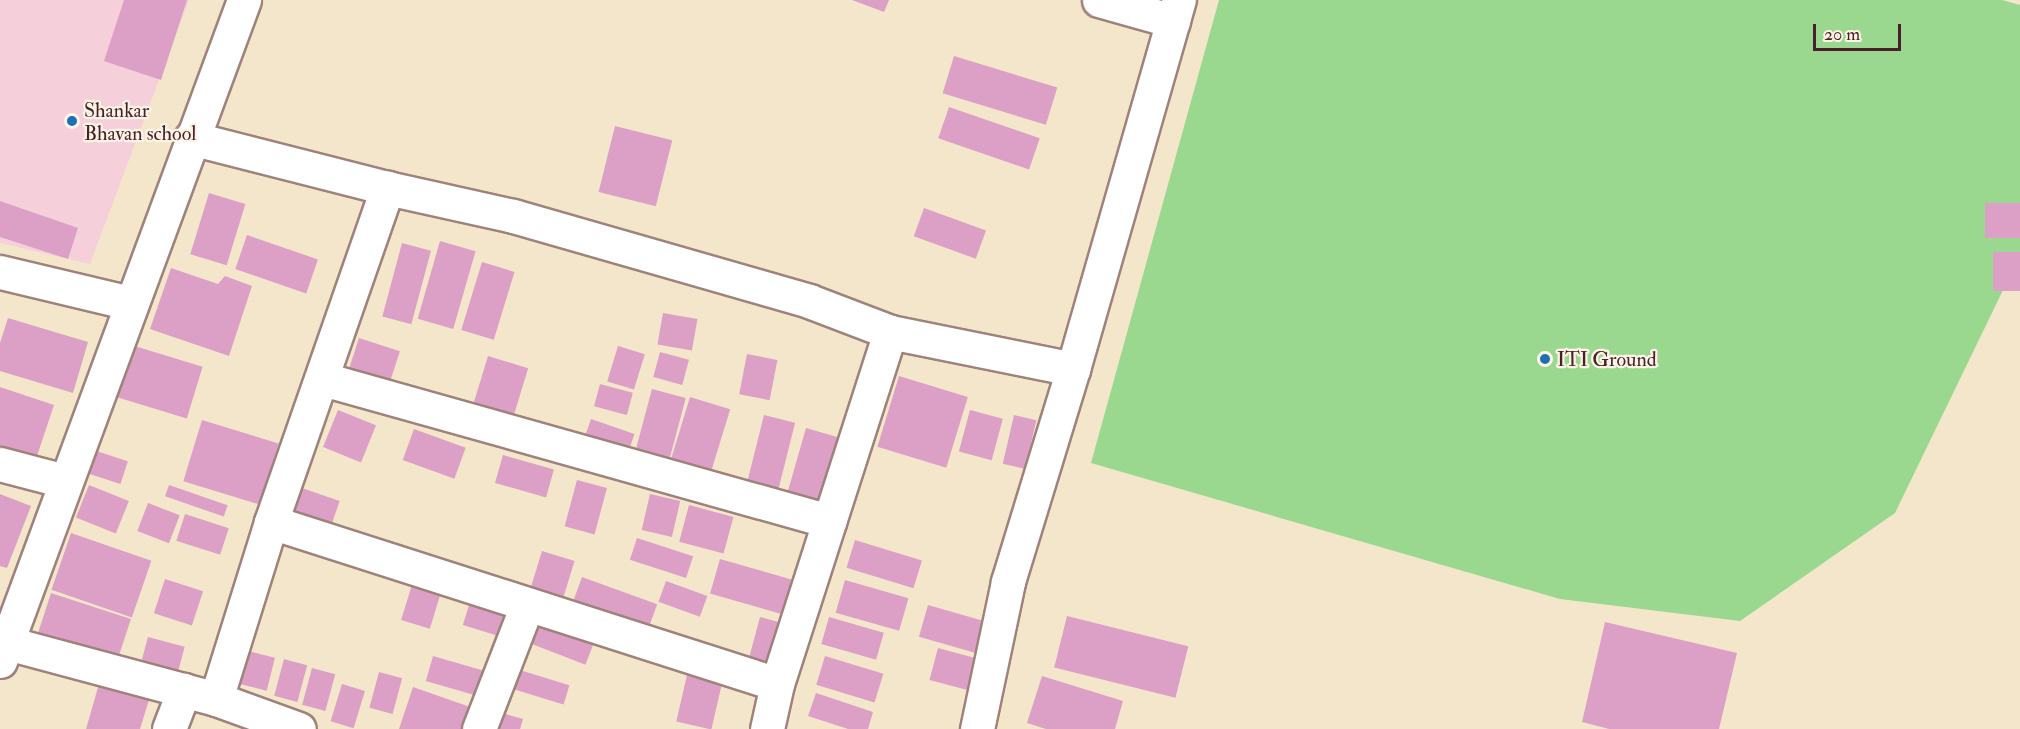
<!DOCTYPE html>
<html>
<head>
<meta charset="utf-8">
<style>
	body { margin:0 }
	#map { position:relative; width:2020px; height:729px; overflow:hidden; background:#f4e6cb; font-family:"IM FELL Double Pica",serif }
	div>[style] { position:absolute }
	.built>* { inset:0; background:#f5cfd9 }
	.green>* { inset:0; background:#99d88e }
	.building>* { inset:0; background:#dca0c7; transform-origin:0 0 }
	.roads { filter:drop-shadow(2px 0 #9f827b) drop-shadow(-2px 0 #9f827b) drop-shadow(0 2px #9f827b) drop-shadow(0 -2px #9f827b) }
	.minor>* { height:33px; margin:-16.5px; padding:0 16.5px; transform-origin:16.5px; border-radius:16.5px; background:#fff }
	.dots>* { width:16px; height:16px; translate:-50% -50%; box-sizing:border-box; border:3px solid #fcf5e5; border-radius:50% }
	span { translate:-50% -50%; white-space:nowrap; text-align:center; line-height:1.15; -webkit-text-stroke:4.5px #fcf5e5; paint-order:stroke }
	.poi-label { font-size:20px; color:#4a1f2b }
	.left { translate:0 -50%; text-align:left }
	.scale { position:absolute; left:1813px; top:24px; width:88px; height:27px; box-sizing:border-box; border:3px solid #4a1f2b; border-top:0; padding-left:8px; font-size:18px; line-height:21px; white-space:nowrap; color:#4a1f2b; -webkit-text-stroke:4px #fcf5e5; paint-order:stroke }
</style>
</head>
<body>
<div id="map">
	<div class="built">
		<div style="clip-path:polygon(0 0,189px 0,90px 264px,0 243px)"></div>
	</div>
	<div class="green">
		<div style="clip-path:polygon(1219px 0,2002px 0,2020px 5px,2020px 255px,1895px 513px,1740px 621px,1560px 599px,1091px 463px)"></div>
	</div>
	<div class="building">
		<div style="clip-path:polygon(124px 0,187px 0,161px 80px,104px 61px)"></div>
		<div style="clip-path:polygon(852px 0,889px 0,884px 12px)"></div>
		<div style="left:954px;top:56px;width:108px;height:39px;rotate:17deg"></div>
		<div style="left:949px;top:107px;width:96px;height:33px;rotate:19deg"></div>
		<div style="left:615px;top:126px;width:59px;height:68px;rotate:14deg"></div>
		<div style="left:209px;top:193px;width:38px;height:64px;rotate:17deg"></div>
		<div style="clip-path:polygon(0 201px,78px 228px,68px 259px,0 237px)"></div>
		<div style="left:2020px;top:203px;width:35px;height:35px;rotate:90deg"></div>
		<div style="left:924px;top:208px;width:66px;height:30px;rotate:20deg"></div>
		<div style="left:247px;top:235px;width:75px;height:36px;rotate:19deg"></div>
		<div style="left:440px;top:241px;width:37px;height:81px;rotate:16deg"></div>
		<div style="left:402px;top:243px;width:30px;height:76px;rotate:15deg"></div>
		<div style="left:1993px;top:252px;width:27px;height:39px"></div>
		<div style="left:482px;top:262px;width:34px;height:71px;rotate:17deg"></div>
		<div style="clip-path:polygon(171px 268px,218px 284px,225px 276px,252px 286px,229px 356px,150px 329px)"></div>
		<div style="left:663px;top:313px;width:35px;height:32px;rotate:10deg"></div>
		<div style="clip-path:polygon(8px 318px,88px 342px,73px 393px,0 371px,0 343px)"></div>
		<div style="left:359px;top:338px;width:43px;height:37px;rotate:18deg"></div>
		<div style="left:128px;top:344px;width:78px;height:54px;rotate:17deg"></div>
		<div style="left:618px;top:346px;width:28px;height:37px;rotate:17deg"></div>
		<div style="left:660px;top:352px;width:30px;height:26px;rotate:15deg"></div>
		<div style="left:747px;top:354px;width:31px;height:41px;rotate:11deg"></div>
		<div style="left:488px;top:356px;width:42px;height:54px;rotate:17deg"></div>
		<div style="left:899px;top:376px;width:72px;height:74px;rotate:17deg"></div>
		<div style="left:600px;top:384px;width:34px;height:23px;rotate:15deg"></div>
		<div style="clip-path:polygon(0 387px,54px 405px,36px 459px,0 447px)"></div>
		<div style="left:652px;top:389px;width:35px;height:62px;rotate:15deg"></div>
		<div style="left:690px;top:397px;width:42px;height:71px;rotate:17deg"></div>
		<div style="left:338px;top:410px;width:41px;height:40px;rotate:22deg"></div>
		<div style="left:970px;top:410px;width:34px;height:43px;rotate:15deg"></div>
		<div style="left:764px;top:415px;width:32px;height:75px;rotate:14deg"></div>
		<div style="left:1014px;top:415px;width:23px;height:50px;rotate:13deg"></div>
		<div style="left:591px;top:419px;width:46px;height:22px;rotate:19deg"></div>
		<div style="left:202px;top:420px;width:80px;height:64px;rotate:17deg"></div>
		<div style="left:806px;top:428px;width:37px;height:66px;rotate:16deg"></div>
		<div style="left:414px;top:429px;width:55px;height:33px;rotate:20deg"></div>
		<div style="left:87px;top:448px;width:43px;height:24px;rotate:18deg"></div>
		<div style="left:503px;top:455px;width:53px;height:29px;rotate:16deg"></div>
		<div style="left:577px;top:480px;width:31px;height:48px;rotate:15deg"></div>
		<div style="left:89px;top:485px;width:43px;height:35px;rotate:22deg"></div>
		<div style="left:169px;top:485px;width:62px;height:12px;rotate:19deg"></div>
		<div style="left:299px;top:487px;width:43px;height:28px;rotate:19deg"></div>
		<div style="clip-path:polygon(0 494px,31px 506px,7px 568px,0 566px)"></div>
		<div style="left:650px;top:494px;width:31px;height:37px;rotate:13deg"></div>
		<div style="left:148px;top:503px;width:34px;height:30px;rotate:21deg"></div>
		<div style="left:689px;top:505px;width:46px;height:38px;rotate:15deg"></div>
		<div style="left:185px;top:514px;width:46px;height:28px;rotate:18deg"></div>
		<div style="left:71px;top:533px;width:85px;height:60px;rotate:19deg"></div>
		<div style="left:637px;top:538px;width:59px;height:23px;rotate:18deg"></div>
		<div style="left:855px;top:540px;width:70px;height:29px;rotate:17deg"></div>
		<div style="left:542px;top:551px;width:34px;height:38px;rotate:17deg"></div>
		<div style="left:720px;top:559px;width:85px;height:36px;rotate:16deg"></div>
		<div style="left:582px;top:577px;width:80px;height:28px;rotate:20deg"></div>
		<div style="left:414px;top:578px;width:30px;height:44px;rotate:17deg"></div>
		<div style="left:165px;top:579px;width:40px;height:36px;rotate:18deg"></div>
		<div style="left:845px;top:580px;width:66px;height:34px;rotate:16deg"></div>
		<div style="left:666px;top:581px;width:44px;height:22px;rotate:20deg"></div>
		<div style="left:51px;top:593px;width:84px;height:48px;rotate:18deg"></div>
		<div style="left:469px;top:605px;width:38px;height:21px;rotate:17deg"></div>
		<div style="left:928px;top:605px;width:69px;height:33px;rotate:16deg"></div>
		<div style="left:540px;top:613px;width:61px;height:32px;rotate:21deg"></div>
		<div style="left:1067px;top:616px;width:125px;height:53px;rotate:14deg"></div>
		<div style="left:760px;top:617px;width:28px;height:47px;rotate:15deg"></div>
		<div style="left:829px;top:617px;width:57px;height:28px;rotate:16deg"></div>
		<div style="clip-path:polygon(1605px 622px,1737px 653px,1719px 729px,1609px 729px,1582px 722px)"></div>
		<div style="left:148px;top:637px;width:38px;height:36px;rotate:15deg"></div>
		<div style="left:938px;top:648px;width:51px;height:33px;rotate:15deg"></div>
		<div style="left:240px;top:649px;width:36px;height:34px;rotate:14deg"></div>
		<div style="left:433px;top:656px;width:54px;height:26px;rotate:16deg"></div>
		<div style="left:825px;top:656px;width:61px;height:30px;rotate:17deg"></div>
		<div style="left:284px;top:659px;width:24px;height:38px;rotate:15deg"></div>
		<div style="left:690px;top:662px;width:36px;height:61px;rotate:13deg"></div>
		<div style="left:312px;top:668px;width:24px;height:38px;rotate:15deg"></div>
		<div style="left:513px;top:668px;width:59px;height:20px;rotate:17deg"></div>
		<div style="left:379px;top:672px;width:24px;height:37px;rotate:15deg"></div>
		<div style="clip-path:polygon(1042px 676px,1123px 701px,1115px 729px,1046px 729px,1027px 723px)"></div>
		<div style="clip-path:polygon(99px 684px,149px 700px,140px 729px,86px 729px)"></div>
		<div style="left:342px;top:684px;width:24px;height:39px;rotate:17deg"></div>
		<div style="clip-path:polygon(413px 687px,473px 708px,465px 729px,399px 729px)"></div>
		<div style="clip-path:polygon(816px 693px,873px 712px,868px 729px,848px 729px,808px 716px)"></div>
		<div style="clip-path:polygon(499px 712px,523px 719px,520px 729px,494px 729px)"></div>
	</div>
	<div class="roads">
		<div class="minor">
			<div style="left:1099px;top:0;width:77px;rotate:15.8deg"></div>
			<div style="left:191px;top:138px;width:202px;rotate:14.3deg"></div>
			<div style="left:387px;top:188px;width:129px;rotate:12.5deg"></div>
			<div style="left:513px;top:216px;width:308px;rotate:16deg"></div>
			<div style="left:809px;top:301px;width:87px;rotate:20.9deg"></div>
			<div style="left:890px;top:332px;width:187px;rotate:11.4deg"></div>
			<div style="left:1073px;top:369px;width:223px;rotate:107deg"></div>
			<div style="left:1008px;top:582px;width:150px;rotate:101.9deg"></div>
			<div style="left:0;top:272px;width:134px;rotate:13.4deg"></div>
			<div style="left:1073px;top:369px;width:384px;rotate:-74deg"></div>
			<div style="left:323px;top:379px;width:526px;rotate:15.68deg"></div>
			<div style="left:0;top:464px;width:67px;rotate:14.7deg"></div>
			<div style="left:271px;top:522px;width:531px;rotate:17.75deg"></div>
			<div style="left:0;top:641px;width:224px;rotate:15deg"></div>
			<div style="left:216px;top:699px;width:88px;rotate:19.9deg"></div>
			<div style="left:0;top:661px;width:705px;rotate:-69.74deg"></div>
			<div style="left:216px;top:699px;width:185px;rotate:-72.7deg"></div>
			<div style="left:271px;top:522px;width:354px;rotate:-70.8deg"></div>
			<div style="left:169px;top:729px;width:42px;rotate:-69deg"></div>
			<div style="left:479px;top:729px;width:133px;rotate:-68.8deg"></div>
			<div style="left:767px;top:729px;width:46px;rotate:-77.5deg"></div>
			<div style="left:777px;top:684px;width:370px;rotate:-72.2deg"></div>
		</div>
	</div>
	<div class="dots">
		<div style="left:72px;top:121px;background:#1f6fb2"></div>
		<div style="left:1545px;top:359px;background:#1f6fb2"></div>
	</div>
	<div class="poi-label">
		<span class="left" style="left:84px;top:122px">Shankar<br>Bhavan school</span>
		<span class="left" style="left:1557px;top:359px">ITI Ground</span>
	</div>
	<div class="scale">20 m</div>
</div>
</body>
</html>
